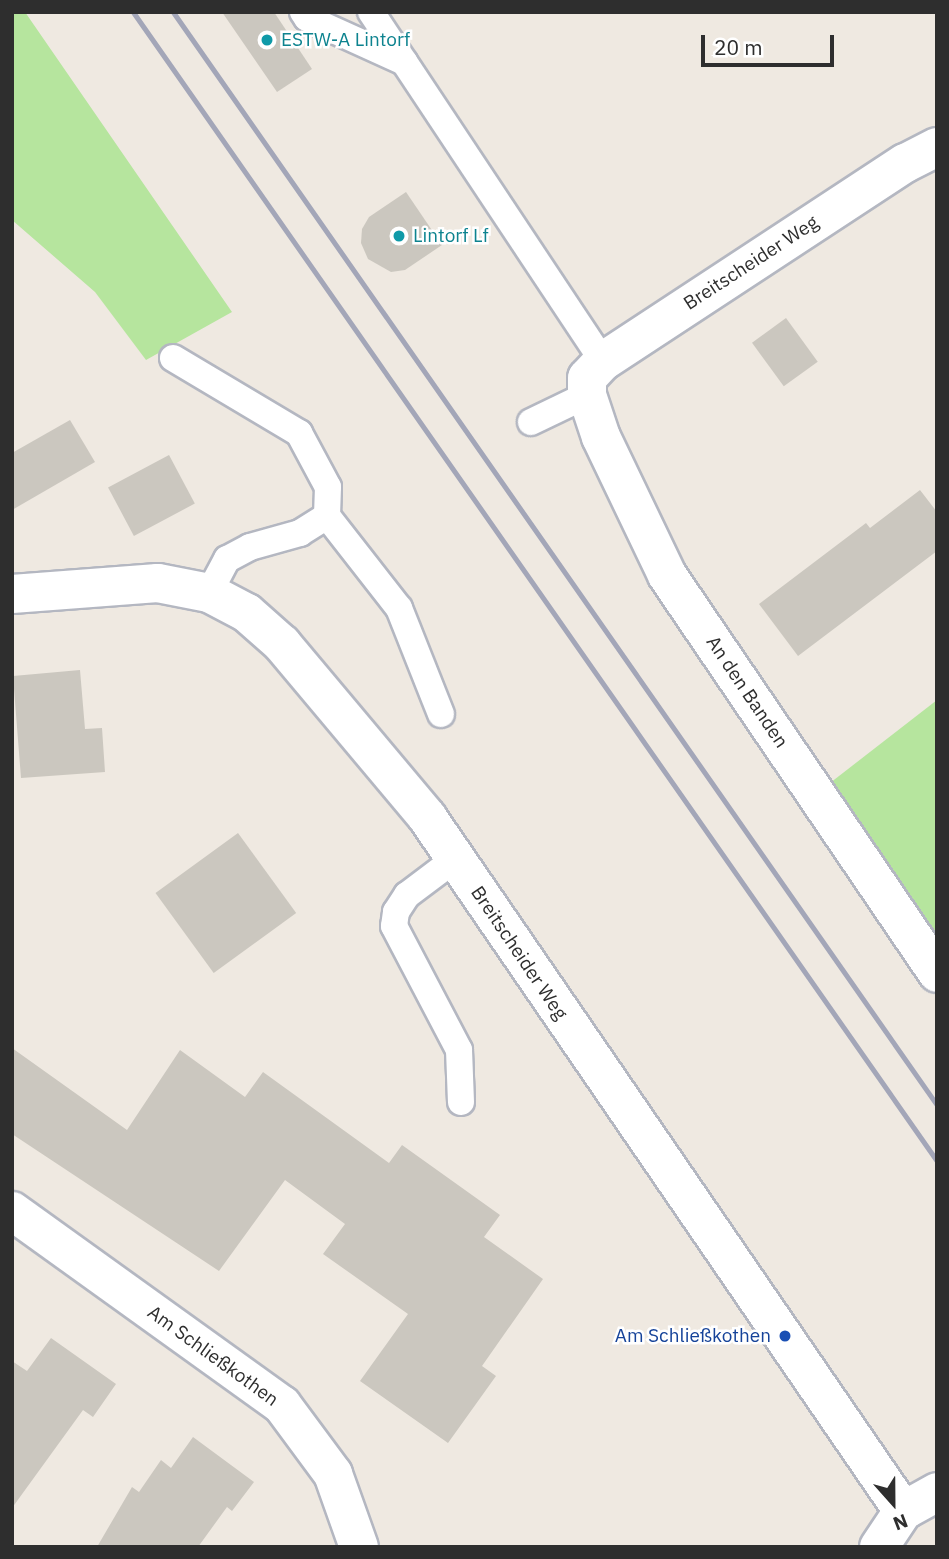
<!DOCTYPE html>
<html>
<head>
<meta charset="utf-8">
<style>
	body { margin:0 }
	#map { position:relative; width:949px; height:1559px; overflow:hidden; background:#efe9e1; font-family:"IBM Plex Sans",sans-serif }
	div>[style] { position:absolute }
	.green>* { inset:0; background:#b6e59e }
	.building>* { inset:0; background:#cbc7bf; transform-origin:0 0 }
	.roads { filter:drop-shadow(2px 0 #b4b7c1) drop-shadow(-2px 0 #b4b7c1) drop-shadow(0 2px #b4b7c1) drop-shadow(0 -2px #b4b7c1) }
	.lane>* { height:26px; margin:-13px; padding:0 13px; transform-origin:13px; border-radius:13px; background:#fff }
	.street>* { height:38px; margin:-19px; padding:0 19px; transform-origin:19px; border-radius:19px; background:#fff }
	.secondary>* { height:38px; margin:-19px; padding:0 19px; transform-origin:19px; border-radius:19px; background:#fff }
	.rail>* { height:5px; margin:-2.5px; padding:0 2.5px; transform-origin:2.5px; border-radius:2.5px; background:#a3a6b8 }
	.dots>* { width:19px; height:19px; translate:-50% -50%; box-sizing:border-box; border:4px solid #fff; border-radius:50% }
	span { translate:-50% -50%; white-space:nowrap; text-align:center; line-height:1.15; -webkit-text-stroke:5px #fff; paint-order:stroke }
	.culture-label { font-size:19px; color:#0d838f }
	.left { translate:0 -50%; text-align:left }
	.street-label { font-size:19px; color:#2e2e2e }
	.transit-label { font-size:19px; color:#164399 }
	.right { translate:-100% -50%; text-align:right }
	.frame { position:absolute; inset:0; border:14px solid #2e2e2e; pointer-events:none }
	.north { position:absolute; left:858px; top:1468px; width:70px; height:70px; -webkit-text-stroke:5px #fff; paint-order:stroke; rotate:159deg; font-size:19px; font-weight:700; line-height:28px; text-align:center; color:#2e2e2e }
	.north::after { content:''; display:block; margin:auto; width:24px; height:32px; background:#2e2e2e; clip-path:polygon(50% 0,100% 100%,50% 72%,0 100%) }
	.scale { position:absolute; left:701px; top:35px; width:133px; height:32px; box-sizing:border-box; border:4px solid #2e2e2e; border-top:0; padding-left:9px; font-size:21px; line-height:24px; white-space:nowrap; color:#2e2e2e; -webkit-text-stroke:5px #fff; paint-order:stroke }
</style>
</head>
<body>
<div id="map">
	<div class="green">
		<div style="clip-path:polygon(12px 12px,25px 12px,232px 312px,146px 360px,95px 292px,12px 220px)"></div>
		<div style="clip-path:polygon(937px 700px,937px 942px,830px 783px)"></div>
	</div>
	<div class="building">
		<div style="clip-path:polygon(222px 12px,274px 12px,312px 69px,277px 92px)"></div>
		<div style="clip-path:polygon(406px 192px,442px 245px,405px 270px,391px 272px,368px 259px,361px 243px,362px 229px,369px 217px)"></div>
		<div style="left:786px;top:318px;width:54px;height:42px;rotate:54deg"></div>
		<div style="clip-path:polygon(70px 420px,95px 462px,12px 510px,12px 453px)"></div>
		<div style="left:169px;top:455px;width:55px;height:69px;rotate:62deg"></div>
		<div style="clip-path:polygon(920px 490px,937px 512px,937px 551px,798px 656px,759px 604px,866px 523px,870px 528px)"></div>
		<div style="clip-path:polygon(80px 670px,85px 729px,102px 728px,105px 772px,21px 778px,13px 676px)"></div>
		<div style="left:238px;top:833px;width:99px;height:102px;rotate:54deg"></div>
		<div style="clip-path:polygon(12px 1048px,127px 1130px,180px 1050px,245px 1097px,263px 1072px,389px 1163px,402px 1145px,500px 1215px,484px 1237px,543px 1279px,482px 1366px,496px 1376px,448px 1443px,360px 1381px,408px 1314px,323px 1254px,345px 1224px,285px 1180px,219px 1271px,12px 1134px)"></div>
		<div style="clip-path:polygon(51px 1338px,116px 1384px,93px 1417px,83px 1410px,12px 1508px,12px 1361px,27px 1371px)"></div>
		<div style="clip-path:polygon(193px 1437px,254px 1482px,232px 1511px,227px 1507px,198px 1547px,97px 1547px,132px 1487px,139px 1492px,161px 1460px,171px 1468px)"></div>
	</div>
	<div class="roads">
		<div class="lane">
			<div style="left:303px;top:12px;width:7px;rotate:56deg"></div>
			<div style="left:307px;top:18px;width:107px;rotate:24.4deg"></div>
			<div style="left:371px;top:12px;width:419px;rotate:56.4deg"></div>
			<div style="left:173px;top:358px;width:147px;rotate:30.8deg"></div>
			<div style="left:299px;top:433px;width:61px;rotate:61.8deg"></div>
			<div style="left:328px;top:487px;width:29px;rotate:92deg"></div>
			<div style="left:327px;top:516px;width:32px;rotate:148deg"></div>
			<div style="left:300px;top:533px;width:52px;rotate:164.4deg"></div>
			<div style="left:250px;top:547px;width:26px;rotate:152deg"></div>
			<div style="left:227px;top:559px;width:38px;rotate:118deg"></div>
			<div style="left:531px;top:422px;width:62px;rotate:-25.7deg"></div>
			<div style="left:327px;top:516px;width:117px;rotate:52deg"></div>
			<div style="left:399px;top:608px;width:114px;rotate:68.4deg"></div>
			<div style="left:455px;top:859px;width:60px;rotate:143.1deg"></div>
			<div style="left:407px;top:895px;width:20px;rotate:123deg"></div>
			<div style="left:396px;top:912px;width:14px;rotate:98deg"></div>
			<div style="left:394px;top:926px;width:140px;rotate:62.3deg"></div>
			<div style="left:459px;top:1050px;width:52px;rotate:87.8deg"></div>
		</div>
		<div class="street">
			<div style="left:937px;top:147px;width:36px;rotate:153deg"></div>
			<div style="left:905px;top:163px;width:361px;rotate:146.7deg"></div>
			<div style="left:603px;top:361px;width:23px;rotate:133deg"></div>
			<div style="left:587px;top:378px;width:17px;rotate:90deg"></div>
			<div style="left:587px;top:395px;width:44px;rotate:71.6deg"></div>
			<div style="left:601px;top:437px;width:153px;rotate:64.4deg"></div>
			<div style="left:667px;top:575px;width:481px;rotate:55.8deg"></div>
			<div style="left:12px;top:1211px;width:332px;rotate:35.7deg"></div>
			<div style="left:282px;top:1405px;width:86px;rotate:53.5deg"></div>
			<div style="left:333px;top:1474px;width:77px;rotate:70.4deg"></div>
		</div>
		<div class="secondary">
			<div style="left:12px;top:594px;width:146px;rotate:-4.3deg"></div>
			<div style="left:158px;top:583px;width:52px;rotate:11.1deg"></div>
			<div style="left:209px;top:593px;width:43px;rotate:27.8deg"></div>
			<div style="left:247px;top:613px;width:47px;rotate:41.5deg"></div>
			<div style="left:282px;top:644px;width:226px;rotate:50deg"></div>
			<div style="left:427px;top:817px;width:842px;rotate:55.55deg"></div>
			<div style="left:879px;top:1547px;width:43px;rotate:-56.3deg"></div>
			<div style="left:903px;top:1511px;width:39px;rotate:-29deg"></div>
		</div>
	</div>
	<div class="rail">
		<div style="left:133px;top:12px;width:1402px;rotate:55.02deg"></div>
		<div style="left:173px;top:12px;width:1334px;rotate:55.05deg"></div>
	</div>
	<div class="dots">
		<div style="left:267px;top:40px;background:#0f9aa8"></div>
		<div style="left:399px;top:236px;background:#0f9aa8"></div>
		<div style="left:785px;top:1336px;background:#1a4fb4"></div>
	</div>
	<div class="culture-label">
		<span class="left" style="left:281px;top:40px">ESTW-A Lintorf</span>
		<span class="left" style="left:413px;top:236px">Lintorf Lf</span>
	</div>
	<div class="street-label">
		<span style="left:751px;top:263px;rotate:-33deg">Breitscheider Weg</span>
		<span style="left:747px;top:692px;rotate:56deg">An den Banden</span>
		<span style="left:519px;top:953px;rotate:56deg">Breitscheider Weg</span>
		<span style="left:213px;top:1356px;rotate:36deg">Am Schließkothen</span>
	</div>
	<div class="transit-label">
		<span class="right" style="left:771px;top:1336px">Am Schließkothen</span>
	</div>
	<div class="frame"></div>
	<div class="north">N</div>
	<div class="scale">20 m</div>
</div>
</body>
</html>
